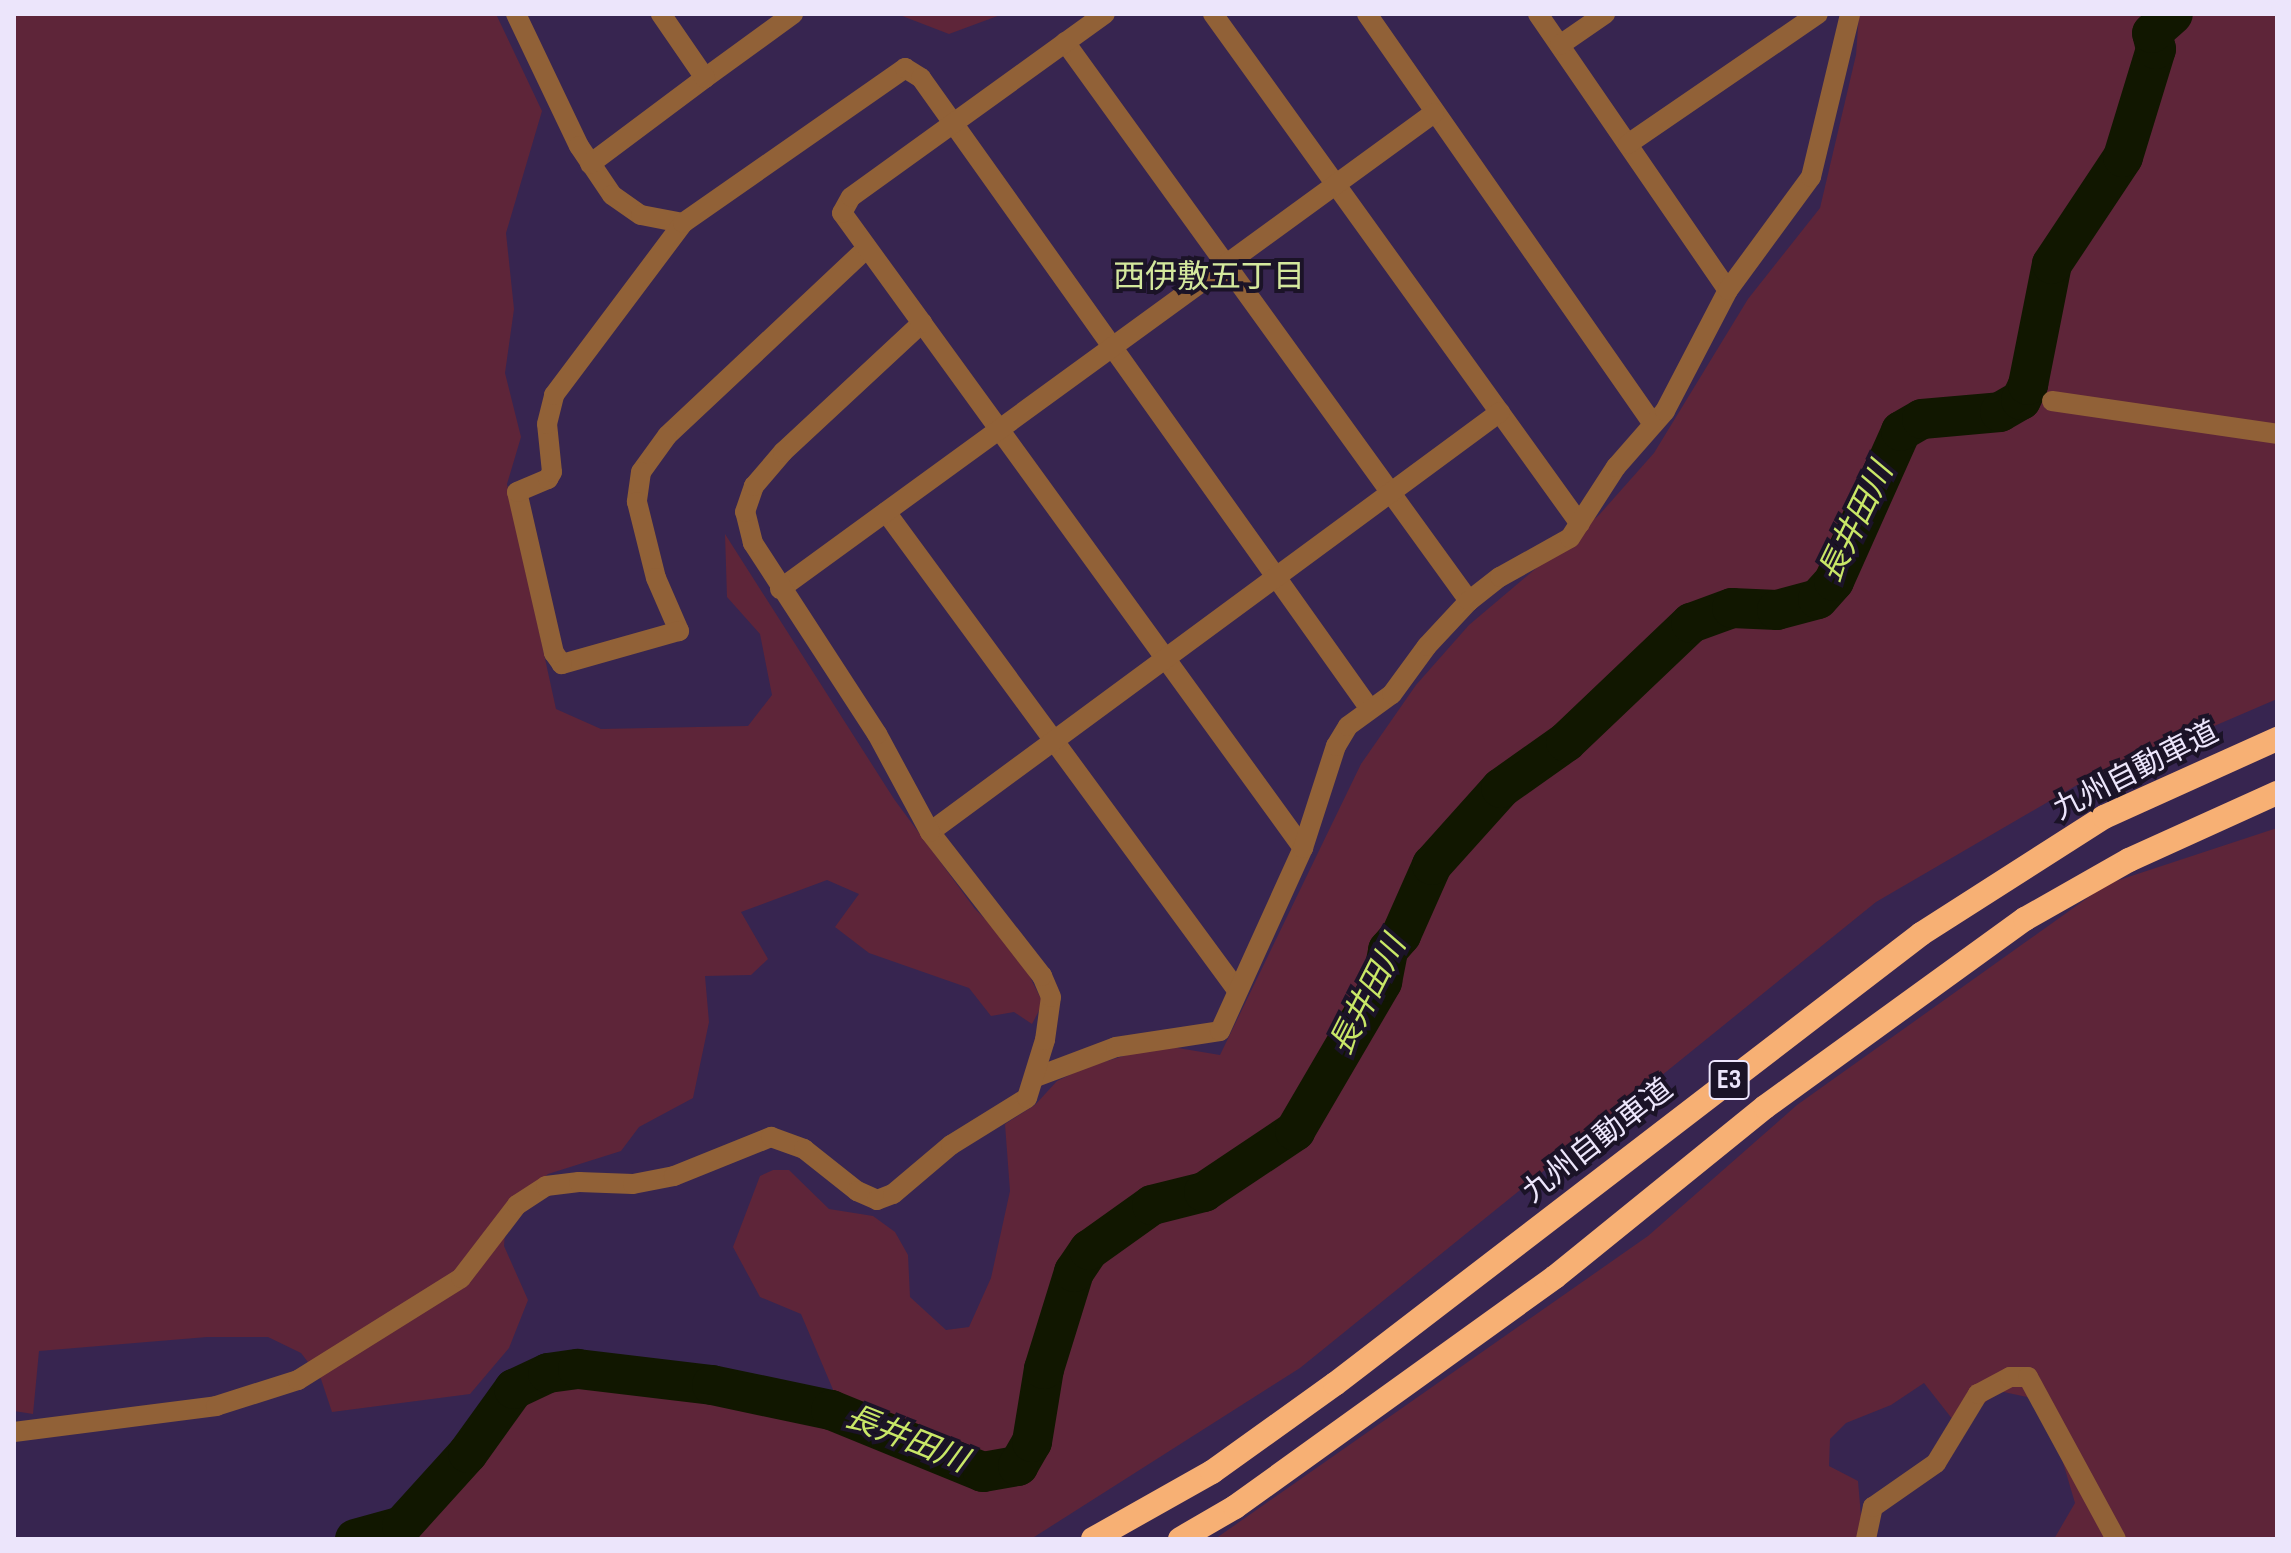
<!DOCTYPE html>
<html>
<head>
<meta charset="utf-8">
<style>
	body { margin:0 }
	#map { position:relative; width:2291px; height:1553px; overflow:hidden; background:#372550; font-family:"Sofia Sans Condensed","Noto Sans JP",sans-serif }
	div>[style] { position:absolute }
	.green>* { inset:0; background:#5e2539 }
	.river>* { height:40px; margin:-20px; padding:0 20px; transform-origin:20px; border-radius:20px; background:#111700 }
	.minor>* { height:20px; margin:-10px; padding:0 10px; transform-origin:10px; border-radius:10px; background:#916137 }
	.motorway>* { height:24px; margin:-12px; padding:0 12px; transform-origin:12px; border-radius:12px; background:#f7b074 }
	span { translate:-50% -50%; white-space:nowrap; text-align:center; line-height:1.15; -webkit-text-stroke:8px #1b1327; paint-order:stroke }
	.shield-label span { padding:2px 6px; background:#1b1327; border:2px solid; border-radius:6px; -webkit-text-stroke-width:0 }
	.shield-label { font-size:28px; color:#ece5fb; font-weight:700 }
	.street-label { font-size:30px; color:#ece5fb }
	.neighbourhood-label { font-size:32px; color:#d4e89d }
	.water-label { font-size:32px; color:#c9e767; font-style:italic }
	.frame { position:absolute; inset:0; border:16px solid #ece5fb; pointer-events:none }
</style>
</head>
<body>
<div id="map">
	<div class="green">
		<div style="clip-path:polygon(14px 14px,496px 14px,542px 111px,506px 233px,514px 309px,505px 373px,521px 437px,507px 484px,556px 709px,601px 729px,748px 726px,772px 695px,760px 634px,727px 597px,725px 534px,894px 799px,975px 909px,1016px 949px,1043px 1003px,1032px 1024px,1014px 1012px,991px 1016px,969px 988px,869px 953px,835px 927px,859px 894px,827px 880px,741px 912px,768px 959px,751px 975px,705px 976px,709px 1022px,693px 1098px,639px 1127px,621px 1151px,548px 1174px,507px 1206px,504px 1246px,528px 1300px,509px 1348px,470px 1394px,332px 1412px,321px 1379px,301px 1353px,268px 1337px,207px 1337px,39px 1351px,33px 1414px,14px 1411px)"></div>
		<div style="clip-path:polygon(897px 14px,1003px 14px,949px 34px)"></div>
		<div style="clip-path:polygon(1859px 14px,2277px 14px,2277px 699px,2077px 785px,1876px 902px,1300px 1368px,1031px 1539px,391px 1539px,409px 1528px,480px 1448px,501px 1413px,542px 1384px,627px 1385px,848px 1425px,801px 1314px,760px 1297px,733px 1247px,760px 1176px,773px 1170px,789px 1170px,829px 1209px,873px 1216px,895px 1232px,908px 1255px,910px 1297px,946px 1330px,969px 1327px,991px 1278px,1010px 1191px,1005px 1124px,1035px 1105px,1057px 1081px,1084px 1068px,1160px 1045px,1220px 1055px,1361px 764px,1416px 685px,1469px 625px,1599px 515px,1654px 453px,1748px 299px,1820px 208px,1856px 55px)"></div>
		<div style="clip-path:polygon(2277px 828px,2277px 1539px,2054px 1539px,2075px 1503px,2051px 1422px,2027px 1397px,1999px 1391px,1957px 1425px,1924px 1383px,1891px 1405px,1846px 1423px,1830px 1439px,1829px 1466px,1858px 1481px,1863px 1539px,1215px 1539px,1648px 1236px,1797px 1105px,2107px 884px)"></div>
	</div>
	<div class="river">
		<div style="left:355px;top:1539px;width:49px;rotate:-15.5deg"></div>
		<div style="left:402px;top:1526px;width:98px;rotate:-47.9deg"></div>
		<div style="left:468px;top:1453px;width:79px;rotate:-54.3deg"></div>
		<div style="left:514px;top:1389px;width:38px;rotate:-25deg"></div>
		<div style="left:548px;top:1373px;width:30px;rotate:-8deg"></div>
		<div style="left:578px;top:1369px;width:135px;rotate:6.8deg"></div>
		<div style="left:712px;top:1385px;width:122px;rotate:11.9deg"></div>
		<div style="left:831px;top:1410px;width:164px;rotate:22.2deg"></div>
		<div style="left:983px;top:1472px;width:36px;rotate:-10deg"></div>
		<div style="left:1018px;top:1466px;width:28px;rotate:-60deg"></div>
		<div style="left:1032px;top:1442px;width:74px;rotate:-80.7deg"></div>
		<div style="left:1044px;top:1369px;width:102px;rotate:-72.8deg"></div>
		<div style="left:1074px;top:1272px;width:27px;rotate:-56deg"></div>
		<div style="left:1089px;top:1250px;width:77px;rotate:-35.5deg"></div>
		<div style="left:1152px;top:1205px;width:54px;rotate:-14deg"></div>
		<div style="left:1204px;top:1192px;width:110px;rotate:-33.8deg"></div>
		<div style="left:1295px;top:1131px;width:173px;rotate:-59.7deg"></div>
		<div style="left:1382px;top:982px;width:33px;rotate:-79deg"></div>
		<div style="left:1388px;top:950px;width:20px;rotate:-49deg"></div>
		<div style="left:1401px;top:935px;width:77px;rotate:-66.1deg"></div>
		<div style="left:1432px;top:865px;width:103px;rotate:-48.1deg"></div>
		<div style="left:1501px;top:788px;width:80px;rotate:-35.3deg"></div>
		<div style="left:1566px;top:742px;width:173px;rotate:-43.6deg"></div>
		<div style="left:1691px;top:623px;width:44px;rotate:-20.1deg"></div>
		<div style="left:1732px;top:608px;width:45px;rotate:2.5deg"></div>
		<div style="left:1777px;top:610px;width:42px;rotate:-15deg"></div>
		<div style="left:1818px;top:599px;width:24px;rotate:-48deg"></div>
		<div style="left:1834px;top:581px;width:164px;rotate:-65.9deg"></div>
		<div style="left:1901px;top:431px;width:24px;rotate:-30deg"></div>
		<div style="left:1922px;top:419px;width:78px;rotate:-5.1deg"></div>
		<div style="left:2000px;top:412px;width:24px;rotate:-30deg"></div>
		<div style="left:2021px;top:400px;width:17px;rotate:-65deg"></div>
		<div style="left:2028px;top:385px;width:123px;rotate:-78.8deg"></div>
		<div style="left:2052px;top:264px;width:128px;rotate:-56.4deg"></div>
		<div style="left:2123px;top:157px;width:113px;rotate:-73deg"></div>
		<div style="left:2156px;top:49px;width:16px;rotate:-104deg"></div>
		<div style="left:2152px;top:33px;width:28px;rotate:-42deg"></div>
	</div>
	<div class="minor">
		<div style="left:516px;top:14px;width:146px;rotate:64.5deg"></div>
		<div style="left:579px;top:146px;width:59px;rotate:56deg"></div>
		<div style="left:612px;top:195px;width:35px;rotate:35deg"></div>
		<div style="left:641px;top:215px;width:43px;rotate:10.8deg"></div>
		<div style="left:1213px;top:14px;width:628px;rotate:54.26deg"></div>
		<div style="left:1367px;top:14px;width:498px;rotate:55.1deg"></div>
		<div style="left:1538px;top:14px;width:335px;rotate:55.5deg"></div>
		<div style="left:1065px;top:42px;width:690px;rotate:54.14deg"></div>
		<div style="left:1560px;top:45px;width:55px;rotate:-34.6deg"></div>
		<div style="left:705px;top:78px;width:109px;rotate:-36deg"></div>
		<div style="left:1628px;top:144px;width:230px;rotate:-34.4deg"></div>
		<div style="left:590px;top:164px;width:144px;rotate:-36.8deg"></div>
		<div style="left:705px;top:78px;width:78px;rotate:-124.5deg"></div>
		<div style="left:867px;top:248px;width:274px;rotate:136.8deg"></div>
		<div style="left:667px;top:436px;width:44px;rotate:125.8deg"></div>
		<div style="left:641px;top:472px;width:30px;rotate:98deg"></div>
		<div style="left:637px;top:502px;width:78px;rotate:76deg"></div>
		<div style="left:656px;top:578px;width:58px;rotate:66.5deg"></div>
		<div style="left:679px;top:631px;width:122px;rotate:164.2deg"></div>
		<div style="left:562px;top:664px;width:14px;rotate:-126deg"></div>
		<div style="left:554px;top:653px;width:165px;rotate:-102.9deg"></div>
		<div style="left:517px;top:492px;width:34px;rotate:-23deg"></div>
		<div style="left:548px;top:479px;width:8px;rotate:-60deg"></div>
		<div style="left:552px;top:472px;width:48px;rotate:-95.9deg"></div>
		<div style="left:547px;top:424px;width:30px;rotate:-76deg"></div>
		<div style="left:554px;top:395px;width:215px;rotate:-53.1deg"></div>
		<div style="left:683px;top:223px;width:271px;rotate:-34.9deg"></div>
		<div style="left:905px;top:68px;width:19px;rotate:32deg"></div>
		<div style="left:921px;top:78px;width:774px;rotate:54.57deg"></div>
		<div style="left:922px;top:323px;width:649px;rotate:54.03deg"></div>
		<div style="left:2052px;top:401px;width:227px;rotate:8.3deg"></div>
		<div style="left:886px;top:512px;width:593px;rotate:53.71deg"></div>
		<div style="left:780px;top:589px;width:809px;rotate:-36.05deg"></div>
		<div style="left:930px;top:832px;width:708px;rotate:-36.38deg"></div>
		<div style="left:1036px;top:1077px;width:85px;rotate:-20.6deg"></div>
		<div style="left:1116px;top:1047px;width:105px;rotate:-8.7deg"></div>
		<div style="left:1220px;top:1031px;width:201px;rotate:-65.6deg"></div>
		<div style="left:1303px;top:848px;width:107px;rotate:-72.1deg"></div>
		<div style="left:1336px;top:746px;width:23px;rotate:-59deg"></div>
		<div style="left:1348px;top:726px;width:54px;rotate:-36deg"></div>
		<div style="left:1392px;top:694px;width:59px;rotate:-53.9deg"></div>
		<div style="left:1427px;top:646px;width:62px;rotate:-47deg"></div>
		<div style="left:1469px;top:601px;width:39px;rotate:-38deg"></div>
		<div style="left:1500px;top:577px;width:80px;rotate:-29.1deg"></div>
		<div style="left:1570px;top:538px;width:85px;rotate:-57.1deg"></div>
		<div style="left:1616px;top:467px;width:74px;rotate:-48.8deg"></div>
		<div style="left:1665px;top:411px;width:136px;rotate:-62.5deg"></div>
		<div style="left:1728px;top:290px;width:140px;rotate:-53.7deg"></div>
		<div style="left:1811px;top:177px;width:168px;rotate:-76.5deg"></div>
		<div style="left:14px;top:1432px;width:204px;rotate:-7.3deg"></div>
		<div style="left:216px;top:1406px;width:86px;rotate:-17.6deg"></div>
		<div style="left:298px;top:1380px;width:192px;rotate:-32deg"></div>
		<div style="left:461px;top:1278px;width:92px;rotate:-52.5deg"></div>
		<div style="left:517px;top:1205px;width:35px;rotate:-33deg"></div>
		<div style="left:546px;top:1186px;width:33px;rotate:-7deg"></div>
		<div style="left:579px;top:1182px;width:54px;rotate:2.1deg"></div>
		<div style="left:633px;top:1184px;width:42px;rotate:-11deg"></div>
		<div style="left:674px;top:1176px;width:105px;rotate:-21.9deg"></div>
		<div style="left:771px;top:1137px;width:35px;rotate:20deg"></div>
		<div style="left:804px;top:1149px;width:68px;rotate:38.4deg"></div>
		<div style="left:857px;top:1191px;width:22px;rotate:24deg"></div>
		<div style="left:877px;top:1200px;width:17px;rotate:-21deg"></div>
		<div style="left:893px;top:1194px;width:76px;rotate:-40.2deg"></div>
		<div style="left:951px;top:1145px;width:89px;rotate:-31.7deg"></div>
		<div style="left:1027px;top:1098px;width:61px;rotate:-72.8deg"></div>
		<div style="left:1045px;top:1040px;width:43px;rotate:-82.1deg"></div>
		<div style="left:1051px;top:997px;width:23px;rotate:-113deg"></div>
		<div style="left:1042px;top:976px;width:182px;rotate:-127.9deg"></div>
		<div style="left:930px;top:832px;width:111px;rotate:-118.4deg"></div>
		<div style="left:877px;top:734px;width:228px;rotate:-123deg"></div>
		<div style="left:753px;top:543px;width:32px;rotate:-104deg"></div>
		<div style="left:745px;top:512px;width:28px;rotate:-71deg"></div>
		<div style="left:754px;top:486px;width:45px;rotate:-49.5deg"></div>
		<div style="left:783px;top:452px;width:190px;rotate:-42.9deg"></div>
		<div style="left:922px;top:323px;width:136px;rotate:-126deg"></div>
		<div style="left:842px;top:213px;width:18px;rotate:-61deg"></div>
		<div style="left:851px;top:197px;width:313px;rotate:-35.8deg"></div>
		<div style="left:1866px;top:1539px;width:33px;rotate:-78deg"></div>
		<div style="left:1873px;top:1507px;width:77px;rotate:-34.9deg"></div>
		<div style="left:1936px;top:1463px;width:81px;rotate:-58.7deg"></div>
		<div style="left:1978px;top:1394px;width:36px;rotate:-28deg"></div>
		<div style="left:2010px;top:1377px;width:18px"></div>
		<div style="left:2028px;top:1377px;width:184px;rotate:61.5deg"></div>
	</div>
	<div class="motorway">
		<div style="left:1093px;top:1539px;width:137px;rotate:-29.4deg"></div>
		<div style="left:1212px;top:1472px;width:151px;rotate:-35.6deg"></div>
		<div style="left:1335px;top:1384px;width:739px;rotate:-37.52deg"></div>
		<div style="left:1921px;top:934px;width:217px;rotate:-32.6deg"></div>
		<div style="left:2104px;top:817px;width:190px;rotate:-24.3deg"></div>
		<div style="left:1180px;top:1539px;width:64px;rotate:-30.2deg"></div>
		<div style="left:1235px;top:1507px;width:394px;rotate:-35.7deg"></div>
		<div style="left:1555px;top:1277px;width:270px;rotate:-39deg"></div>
		<div style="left:1765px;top:1107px;width:321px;rotate:-35.9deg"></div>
		<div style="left:2025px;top:919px;width:120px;rotate:-29.6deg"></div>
		<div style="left:2129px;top:860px;width:162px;rotate:-24.4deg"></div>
	</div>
	<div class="shield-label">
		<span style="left:1729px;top:1080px">E3</span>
	</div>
	<div class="street-label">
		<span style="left:2136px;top:771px;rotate:-27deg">九州自動車道</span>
		<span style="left:1598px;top:1141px;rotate:-38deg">九州自動車道</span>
	</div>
	<div class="neighbourhood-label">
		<span style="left:1209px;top:278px">西伊敷五丁目</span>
	</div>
	<div class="water-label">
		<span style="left:1857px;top:523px;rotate:-64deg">長井田川</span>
		<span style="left:1369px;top:996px;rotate:-63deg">長井田川</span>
		<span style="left:906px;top:1440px;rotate:22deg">長井田川</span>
	</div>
	<div class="frame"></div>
</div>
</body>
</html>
